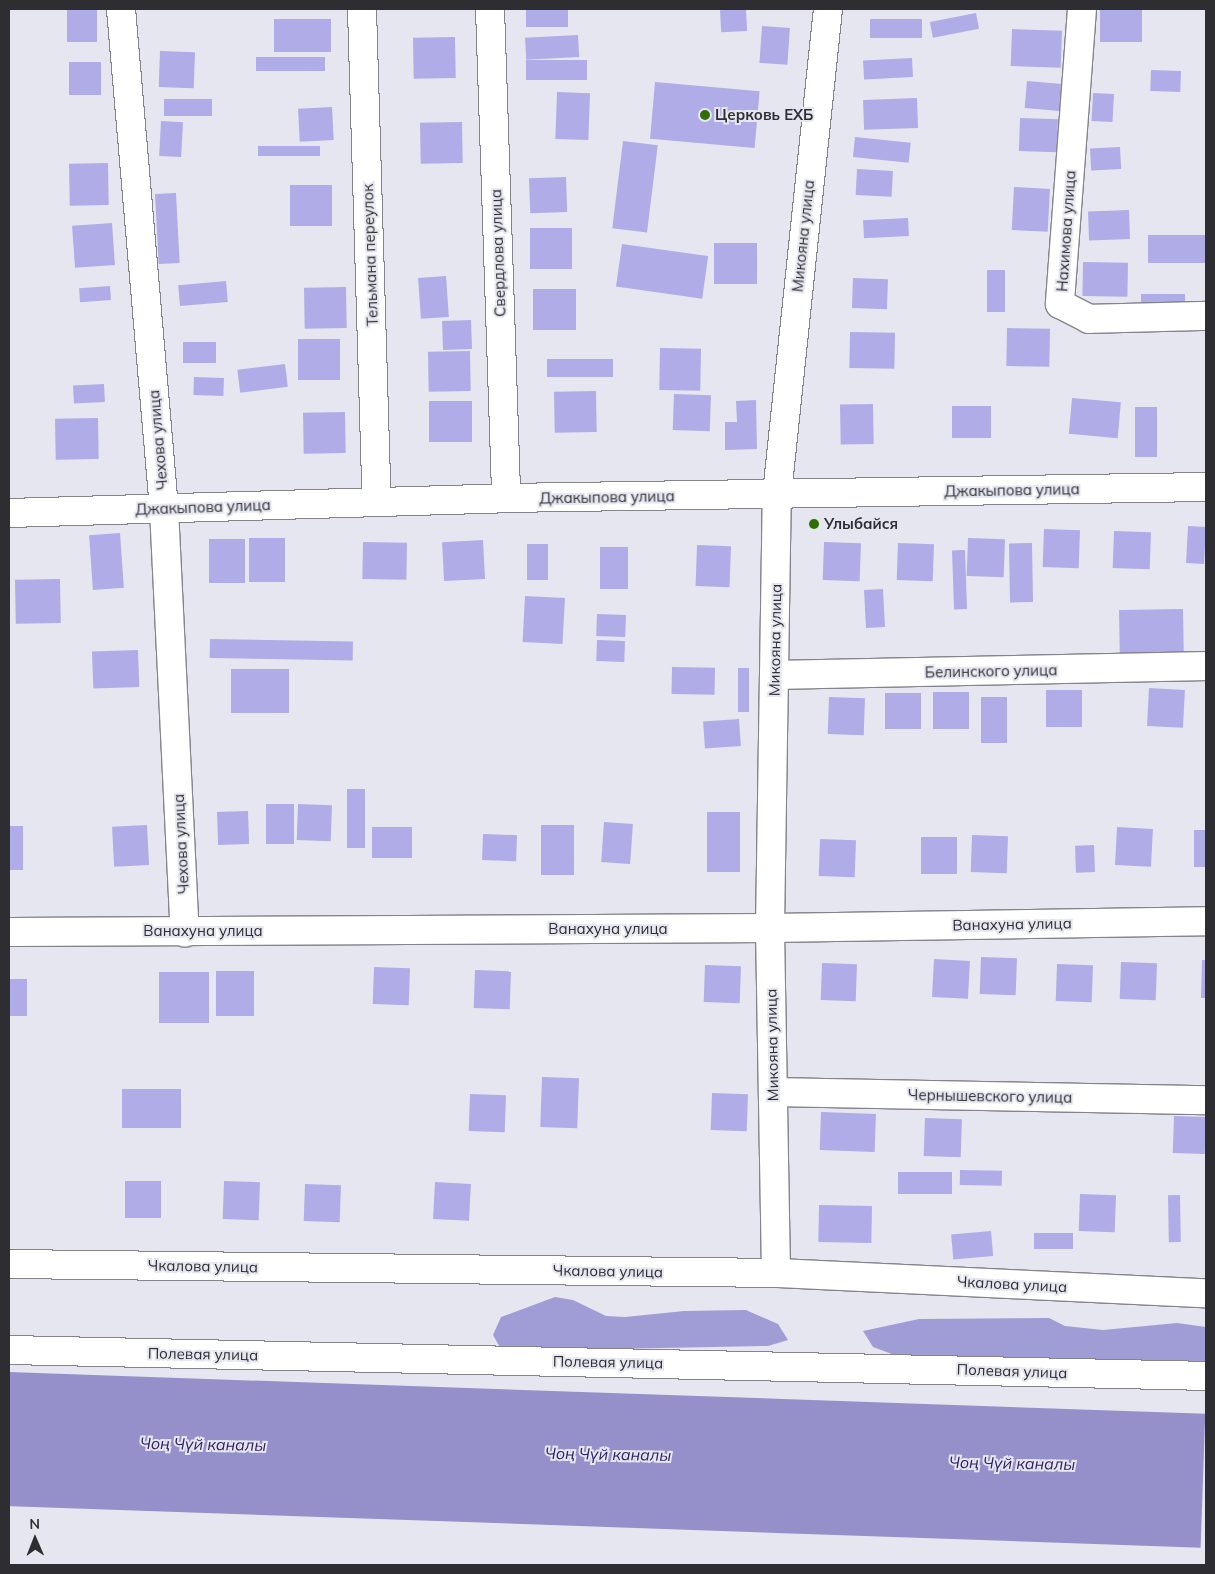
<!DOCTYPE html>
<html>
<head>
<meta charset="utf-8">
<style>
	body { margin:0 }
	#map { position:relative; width:1215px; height:1574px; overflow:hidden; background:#e6e6f0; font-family:Mulish,sans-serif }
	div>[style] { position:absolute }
	.forest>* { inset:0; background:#a09cd6 }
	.water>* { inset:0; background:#9590ca; transform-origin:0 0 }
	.building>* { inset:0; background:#b0ace8; transform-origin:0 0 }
	.roads { filter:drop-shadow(1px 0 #84848d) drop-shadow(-1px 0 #84848d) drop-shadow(0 1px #84848d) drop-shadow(0 -1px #84848d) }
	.minor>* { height:28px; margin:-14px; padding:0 14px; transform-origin:14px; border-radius:14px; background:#fff }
	.dots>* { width:14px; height:14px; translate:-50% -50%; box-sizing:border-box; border:2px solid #e6e6f0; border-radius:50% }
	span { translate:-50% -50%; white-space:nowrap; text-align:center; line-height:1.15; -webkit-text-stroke:4px #e6e6f0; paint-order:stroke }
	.poi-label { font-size:15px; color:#2e2e32; font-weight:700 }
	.left { translate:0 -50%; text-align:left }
	.street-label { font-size:15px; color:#2e2e32 }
	.water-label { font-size:16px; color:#302166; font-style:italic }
	.frame { position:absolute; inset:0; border:10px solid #2e2e32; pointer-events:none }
	.north { position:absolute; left:10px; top:1514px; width:50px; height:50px; -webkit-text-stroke:4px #e6e6f0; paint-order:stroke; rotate:359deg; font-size:14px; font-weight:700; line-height:20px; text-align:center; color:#2e2e32 }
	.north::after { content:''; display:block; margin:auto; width:18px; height:22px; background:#2e2e32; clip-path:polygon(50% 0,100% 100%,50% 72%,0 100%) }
</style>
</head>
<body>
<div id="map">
	<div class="forest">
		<div style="clip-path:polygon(555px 1297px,573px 1300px,606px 1316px,625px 1317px,684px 1311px,746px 1310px,778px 1324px,788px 1340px,768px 1346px,502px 1351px,493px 1335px,501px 1317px)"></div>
		<div style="clip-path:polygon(1049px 1318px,1065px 1326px,1103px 1330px,1177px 1323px,1206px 1327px,1206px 1369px,908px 1360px,873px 1347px,863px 1331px,919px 1319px)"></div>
	</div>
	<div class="water">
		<div style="left:9px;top:1372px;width:1197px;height:134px;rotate:2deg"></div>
	</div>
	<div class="building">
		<div style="left:67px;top:9px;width:30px;height:33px"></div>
		<div style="left:526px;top:9px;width:42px;height:18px"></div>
		<div style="left:746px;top:9px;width:22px;height:26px;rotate:87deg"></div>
		<div style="left:1100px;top:9px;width:42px;height:33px"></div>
		<div style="left:976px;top:13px;width:16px;height:47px;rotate:79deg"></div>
		<div style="left:274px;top:19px;width:57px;height:33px"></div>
		<div style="left:922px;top:19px;width:19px;height:52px;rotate:90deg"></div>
		<div style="left:762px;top:26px;width:28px;height:37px;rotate:4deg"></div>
		<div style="left:1012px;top:29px;width:50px;height:37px;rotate:2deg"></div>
		<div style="left:578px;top:35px;width:22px;height:53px;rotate:87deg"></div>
		<div style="left:455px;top:37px;width:41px;height:42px;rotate:89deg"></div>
		<div style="left:160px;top:51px;width:35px;height:36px;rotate:2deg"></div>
		<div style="left:256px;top:57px;width:69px;height:14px"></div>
		<div style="left:912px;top:58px;width:19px;height:49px;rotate:87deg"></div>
		<div style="left:587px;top:60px;width:20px;height:61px;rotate:90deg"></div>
		<div style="left:69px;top:62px;width:32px;height:33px"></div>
		<div style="left:1151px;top:70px;width:30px;height:21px;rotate:2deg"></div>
		<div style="left:1027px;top:81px;width:38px;height:27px;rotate:5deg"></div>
		<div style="left:655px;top:82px;width:105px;height:57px;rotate:5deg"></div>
		<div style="left:557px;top:92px;width:33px;height:47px;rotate:2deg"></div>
		<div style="left:1093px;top:93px;width:21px;height:28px;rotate:3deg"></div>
		<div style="left:917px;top:98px;width:30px;height:54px;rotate:88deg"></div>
		<div style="left:164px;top:99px;width:48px;height:17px"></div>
		<div style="left:332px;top:107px;width:33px;height:34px;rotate:87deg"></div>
		<div style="left:1020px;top:118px;width:38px;height:33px;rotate:2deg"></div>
		<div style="left:161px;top:121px;width:22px;height:35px;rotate:3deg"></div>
		<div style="left:462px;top:122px;width:41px;height:42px;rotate:89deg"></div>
		<div style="left:855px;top:137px;width:56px;height:20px;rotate:6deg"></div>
		<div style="left:623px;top:141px;width:35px;height:88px;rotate:7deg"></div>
		<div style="left:320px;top:146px;width:10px;height:62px;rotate:90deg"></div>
		<div style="left:1120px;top:147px;width:22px;height:30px;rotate:87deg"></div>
		<div style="left:108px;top:163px;width:42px;height:39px;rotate:89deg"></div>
		<div style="left:857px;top:169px;width:36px;height:26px;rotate:3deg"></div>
		<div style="left:566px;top:177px;width:35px;height:37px;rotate:88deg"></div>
		<div style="left:290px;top:185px;width:42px;height:41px"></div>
		<div style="left:1014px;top:187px;width:36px;height:43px;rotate:3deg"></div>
		<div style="left:176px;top:193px;width:70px;height:21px;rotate:87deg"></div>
		<div style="left:1129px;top:210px;width:29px;height:41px;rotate:88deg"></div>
		<div style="left:908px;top:218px;width:18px;height:45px;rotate:87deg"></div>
		<div style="left:112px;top:223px;width:42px;height:40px;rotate:86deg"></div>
		<div style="left:530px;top:228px;width:42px;height:41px"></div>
		<div style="left:1206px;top:235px;width:28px;height:58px;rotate:90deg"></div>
		<div style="left:714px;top:243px;width:43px;height:41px"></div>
		<div style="left:622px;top:244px;width:87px;height:43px;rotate:8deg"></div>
		<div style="left:1083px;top:262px;width:45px;height:34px;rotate:1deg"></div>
		<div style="left:987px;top:270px;width:18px;height:42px"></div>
		<div style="left:446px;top:276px;width:41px;height:28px;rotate:86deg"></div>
		<div style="left:853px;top:278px;width:35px;height:30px;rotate:2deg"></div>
		<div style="left:226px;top:281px;width:21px;height:48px;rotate:85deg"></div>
		<div style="left:110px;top:286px;width:14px;height:31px;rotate:86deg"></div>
		<div style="left:346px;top:287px;width:41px;height:42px;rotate:89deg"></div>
		<div style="left:576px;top:289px;width:41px;height:43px;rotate:90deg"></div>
		<div style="left:1141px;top:294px;width:44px;height:15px"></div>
		<div style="left:471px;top:320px;width:29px;height:29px;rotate:88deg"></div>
		<div style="left:1007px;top:328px;width:43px;height:38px;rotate:1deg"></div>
		<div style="left:850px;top:332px;width:45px;height:36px;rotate:1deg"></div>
		<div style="left:298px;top:339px;width:42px;height:41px"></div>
		<div style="left:183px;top:342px;width:33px;height:21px"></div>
		<div style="left:660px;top:348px;width:41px;height:42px;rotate:1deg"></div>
		<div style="left:470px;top:351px;width:40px;height:42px;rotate:89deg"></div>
		<div style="left:613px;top:359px;width:18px;height:66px;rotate:90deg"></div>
		<div style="left:285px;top:364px;width:23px;height:48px;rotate:83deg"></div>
		<div style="left:194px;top:377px;width:30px;height:18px;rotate:2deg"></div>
		<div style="left:104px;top:384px;width:18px;height:31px;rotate:87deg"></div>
		<div style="left:596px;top:391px;width:41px;height:42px;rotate:89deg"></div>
		<div style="left:674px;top:394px;width:37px;height:36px;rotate:2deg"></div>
		<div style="left:1072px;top:398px;width:49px;height:36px;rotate:5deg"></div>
		<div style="clip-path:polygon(756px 400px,757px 449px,725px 450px,725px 422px,737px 422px,736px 401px)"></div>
		<div style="left:472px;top:401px;width:41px;height:43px;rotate:90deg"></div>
		<div style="left:873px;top:404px;width:40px;height:33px;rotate:89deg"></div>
		<div style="left:952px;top:406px;width:39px;height:32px"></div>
		<div style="left:1135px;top:407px;width:22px;height:50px"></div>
		<div style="left:345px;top:412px;width:41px;height:42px;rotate:89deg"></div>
		<div style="left:98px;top:418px;width:41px;height:43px;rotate:89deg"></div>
		<div style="left:1188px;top:526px;width:18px;height:37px;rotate:3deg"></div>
		<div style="left:1044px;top:529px;width:36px;height:38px;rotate:2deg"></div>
		<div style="left:1114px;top:531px;width:37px;height:37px;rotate:2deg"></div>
		<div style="left:120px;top:533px;width:55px;height:31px;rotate:86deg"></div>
		<div style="left:285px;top:538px;width:44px;height:36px;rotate:90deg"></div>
		<div style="left:968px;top:538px;width:37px;height:38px;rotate:2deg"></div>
		<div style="left:209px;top:539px;width:36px;height:44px"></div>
		<div style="left:483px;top:540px;width:39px;height:41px;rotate:87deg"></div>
		<div style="left:363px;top:542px;width:44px;height:37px;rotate:1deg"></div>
		<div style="left:824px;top:542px;width:37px;height:38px;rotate:2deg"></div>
		<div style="left:898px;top:543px;width:36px;height:37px;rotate:2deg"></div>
		<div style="left:1032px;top:543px;width:59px;height:23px;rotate:89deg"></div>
		<div style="left:527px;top:544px;width:21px;height:36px"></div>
		<div style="left:697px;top:545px;width:34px;height:41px;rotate:2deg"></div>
		<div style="left:600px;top:547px;width:28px;height:42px"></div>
		<div style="left:965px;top:550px;width:59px;height:13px;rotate:88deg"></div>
		<div style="left:60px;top:579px;width:44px;height:45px;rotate:89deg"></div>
		<div style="left:883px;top:589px;width:38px;height:19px;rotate:87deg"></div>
		<div style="left:525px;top:596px;width:40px;height:46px;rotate:3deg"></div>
		<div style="left:1183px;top:609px;width:54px;height:64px;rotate:89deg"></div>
		<div style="left:597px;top:614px;width:29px;height:22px;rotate:2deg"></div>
		<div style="left:210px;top:639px;width:143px;height:19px;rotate:1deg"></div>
		<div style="left:597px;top:640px;width:28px;height:21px;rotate:2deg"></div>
		<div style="left:138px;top:650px;width:37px;height:46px;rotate:88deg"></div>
		<div style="left:672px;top:667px;width:43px;height:27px;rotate:1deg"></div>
		<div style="left:738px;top:668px;width:11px;height:44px"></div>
		<div style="left:289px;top:669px;width:44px;height:58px;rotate:90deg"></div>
		<div style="left:1149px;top:688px;width:36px;height:38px;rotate:3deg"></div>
		<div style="left:1046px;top:690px;width:36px;height:37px"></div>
		<div style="left:933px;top:692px;width:36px;height:37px"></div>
		<div style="left:885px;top:693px;width:36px;height:36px"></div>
		<div style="left:829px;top:697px;width:36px;height:37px;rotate:2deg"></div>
		<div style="left:981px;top:697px;width:26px;height:46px"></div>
		<div style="left:739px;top:719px;width:27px;height:36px;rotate:86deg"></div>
		<div style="left:347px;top:789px;width:18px;height:59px"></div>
		<div style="left:266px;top:804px;width:28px;height:40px"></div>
		<div style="left:298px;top:804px;width:34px;height:36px;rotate:2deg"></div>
		<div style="left:248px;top:811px;width:33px;height:31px;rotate:88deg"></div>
		<div style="left:707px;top:812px;width:33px;height:60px"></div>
		<div style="left:604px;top:822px;width:29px;height:40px;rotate:4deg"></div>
		<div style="left:147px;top:825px;width:40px;height:35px;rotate:87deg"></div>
		<div style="left:541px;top:825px;width:33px;height:50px"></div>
		<div style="left:9px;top:826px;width:14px;height:44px"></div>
		<div style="left:372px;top:827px;width:40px;height:31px"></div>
		<div style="left:1117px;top:827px;width:36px;height:38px;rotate:3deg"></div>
		<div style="left:1194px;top:830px;width:12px;height:37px"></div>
		<div style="left:483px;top:834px;width:34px;height:26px;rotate:2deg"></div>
		<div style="left:972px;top:835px;width:36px;height:37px;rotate:2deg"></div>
		<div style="left:921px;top:837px;width:36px;height:37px"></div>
		<div style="left:820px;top:839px;width:36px;height:37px;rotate:2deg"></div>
		<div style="left:1094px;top:845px;width:27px;height:19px;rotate:88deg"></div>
		<div style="left:981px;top:957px;width:36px;height:37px;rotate:2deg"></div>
		<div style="left:934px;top:959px;width:36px;height:38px;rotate:3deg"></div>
		<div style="clip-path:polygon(1202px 960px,1206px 960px,1206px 998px,1201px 998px)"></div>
		<div style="left:1121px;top:962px;width:36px;height:37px;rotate:2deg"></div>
		<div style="left:822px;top:963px;width:35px;height:37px;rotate:2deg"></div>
		<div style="left:1057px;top:964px;width:36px;height:37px;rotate:2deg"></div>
		<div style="left:705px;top:965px;width:36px;height:37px;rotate:2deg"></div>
		<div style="left:374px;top:967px;width:36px;height:37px;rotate:2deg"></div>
		<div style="left:475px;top:970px;width:36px;height:38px;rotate:2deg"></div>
		<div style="left:254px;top:971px;width:45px;height:38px;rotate:90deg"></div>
		<div style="left:159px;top:972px;width:50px;height:51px"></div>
		<div style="left:9px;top:979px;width:18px;height:37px"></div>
		<div style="left:542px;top:1077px;width:37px;height:50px;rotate:2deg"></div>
		<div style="left:181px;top:1089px;width:39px;height:59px;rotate:90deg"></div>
		<div style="left:712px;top:1093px;width:36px;height:37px;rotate:2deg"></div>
		<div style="left:470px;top:1094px;width:36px;height:37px;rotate:2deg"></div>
		<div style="left:821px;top:1112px;width:55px;height:38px;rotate:2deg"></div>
		<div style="left:1174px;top:1116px;width:32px;height:37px;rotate:2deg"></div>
		<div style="left:925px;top:1118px;width:37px;height:38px;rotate:2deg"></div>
		<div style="left:960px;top:1170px;width:42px;height:15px;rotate:1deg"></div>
		<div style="left:952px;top:1172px;width:22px;height:54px;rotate:90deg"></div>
		<div style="left:125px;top:1181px;width:36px;height:37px"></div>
		<div style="left:224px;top:1181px;width:36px;height:38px;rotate:2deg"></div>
		<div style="left:435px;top:1182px;width:36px;height:37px;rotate:3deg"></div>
		<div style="left:305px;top:1184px;width:36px;height:37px;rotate:2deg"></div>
		<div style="left:1080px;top:1194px;width:36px;height:37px;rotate:2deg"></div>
		<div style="left:1180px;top:1195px;width:47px;height:12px;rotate:89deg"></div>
		<div style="left:819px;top:1205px;width:53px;height:37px;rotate:1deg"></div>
		<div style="left:991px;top:1231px;width:25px;height:40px;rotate:85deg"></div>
		<div style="left:1034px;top:1233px;width:39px;height:16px"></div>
	</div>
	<div class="roads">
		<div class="minor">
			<div style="left:121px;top:9px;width:502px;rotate:85.08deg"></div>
			<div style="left:164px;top:509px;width:424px;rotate:87.2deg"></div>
			<div style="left:362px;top:9px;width:493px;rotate:88.3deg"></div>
			<div style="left:490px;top:9px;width:489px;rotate:88.1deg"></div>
			<div style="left:1082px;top:9px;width:296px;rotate:94.3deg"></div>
			<div style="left:1060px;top:304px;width:33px;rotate:27deg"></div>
			<div style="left:1089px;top:319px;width:117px;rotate:-1.5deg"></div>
			<div style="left:9px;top:513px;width:497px;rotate:-1.7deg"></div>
			<div style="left:506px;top:498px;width:700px;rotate:-0.9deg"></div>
			<div style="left:775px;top:675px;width:431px;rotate:-1.2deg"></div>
			<div style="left:9px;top:932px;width:761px;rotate:-0.3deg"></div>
			<div style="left:770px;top:928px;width:436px;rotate:-0.9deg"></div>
			<div style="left:773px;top:1092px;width:433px;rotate:1.1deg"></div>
			<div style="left:9px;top:1264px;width:767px;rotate:0.67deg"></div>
			<div style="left:776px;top:1273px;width:430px;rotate:2.7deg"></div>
			<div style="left:776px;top:1273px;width:345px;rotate:-91deg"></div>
			<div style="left:770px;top:928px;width:434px;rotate:-89.1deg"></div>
			<div style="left:777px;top:494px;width:488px;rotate:-84deg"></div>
			<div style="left:9px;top:1350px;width:1197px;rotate:1.24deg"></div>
		</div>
	</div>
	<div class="dots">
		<div style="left:705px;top:115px;background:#2f6f05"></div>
		<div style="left:814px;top:524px;background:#2f6f05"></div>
	</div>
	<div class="poi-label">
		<span class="left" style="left:715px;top:115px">Церковь ЕХБ</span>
		<span class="left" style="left:824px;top:524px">Улыбайся</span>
	</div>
	<div class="street-label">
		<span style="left:1066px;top:231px;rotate:-86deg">Нахимова улица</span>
		<span style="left:803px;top:236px;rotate:-84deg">Микояна улица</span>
		<span style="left:498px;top:253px;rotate:-92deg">Свердлова улица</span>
		<span style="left:370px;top:255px;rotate:-92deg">Тельмана переулок</span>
		<span style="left:158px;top:440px;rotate:-95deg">Чехова улица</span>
		<span style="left:1012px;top:490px;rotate:-1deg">Джакыпова улица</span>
		<span style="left:607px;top:497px;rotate:-1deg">Джакыпова улица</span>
		<span style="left:203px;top:507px;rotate:-2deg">Джакыпова улица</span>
		<span style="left:775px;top:640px;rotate:-89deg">Микояна улица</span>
		<span style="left:991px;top:671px;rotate:-1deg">Белинского улица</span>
		<span style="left:181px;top:844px;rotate:-93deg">Чехова улица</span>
		<span style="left:1012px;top:924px;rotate:-1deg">Ванахуна улица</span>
		<span style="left:608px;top:929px">Ванахуна улица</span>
		<span style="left:203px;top:931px">Ванахуна улица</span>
		<span style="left:772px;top:1045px;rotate:-91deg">Микояна улица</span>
		<span style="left:990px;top:1096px;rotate:1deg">Чернышевского улица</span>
		<span style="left:203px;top:1266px;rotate:1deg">Чкалова улица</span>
		<span style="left:608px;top:1271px;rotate:1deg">Чкалова улица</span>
		<span style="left:1012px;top:1284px;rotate:3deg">Чкалова улица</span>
		<span style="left:203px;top:1354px;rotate:1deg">Полевая улица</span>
		<span style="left:608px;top:1362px;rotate:1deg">Полевая улица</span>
		<span style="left:1012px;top:1371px;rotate:2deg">Полевая улица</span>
	</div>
	<div class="water-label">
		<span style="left:203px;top:1444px;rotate:1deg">Чоң Чүй каналы</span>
		<span style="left:608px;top:1454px;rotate:1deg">Чоң Чүй каналы</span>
		<span style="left:1012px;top:1463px;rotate:1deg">Чоң Чүй каналы</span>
	</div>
	<div class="frame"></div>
	<div class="north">N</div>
</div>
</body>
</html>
